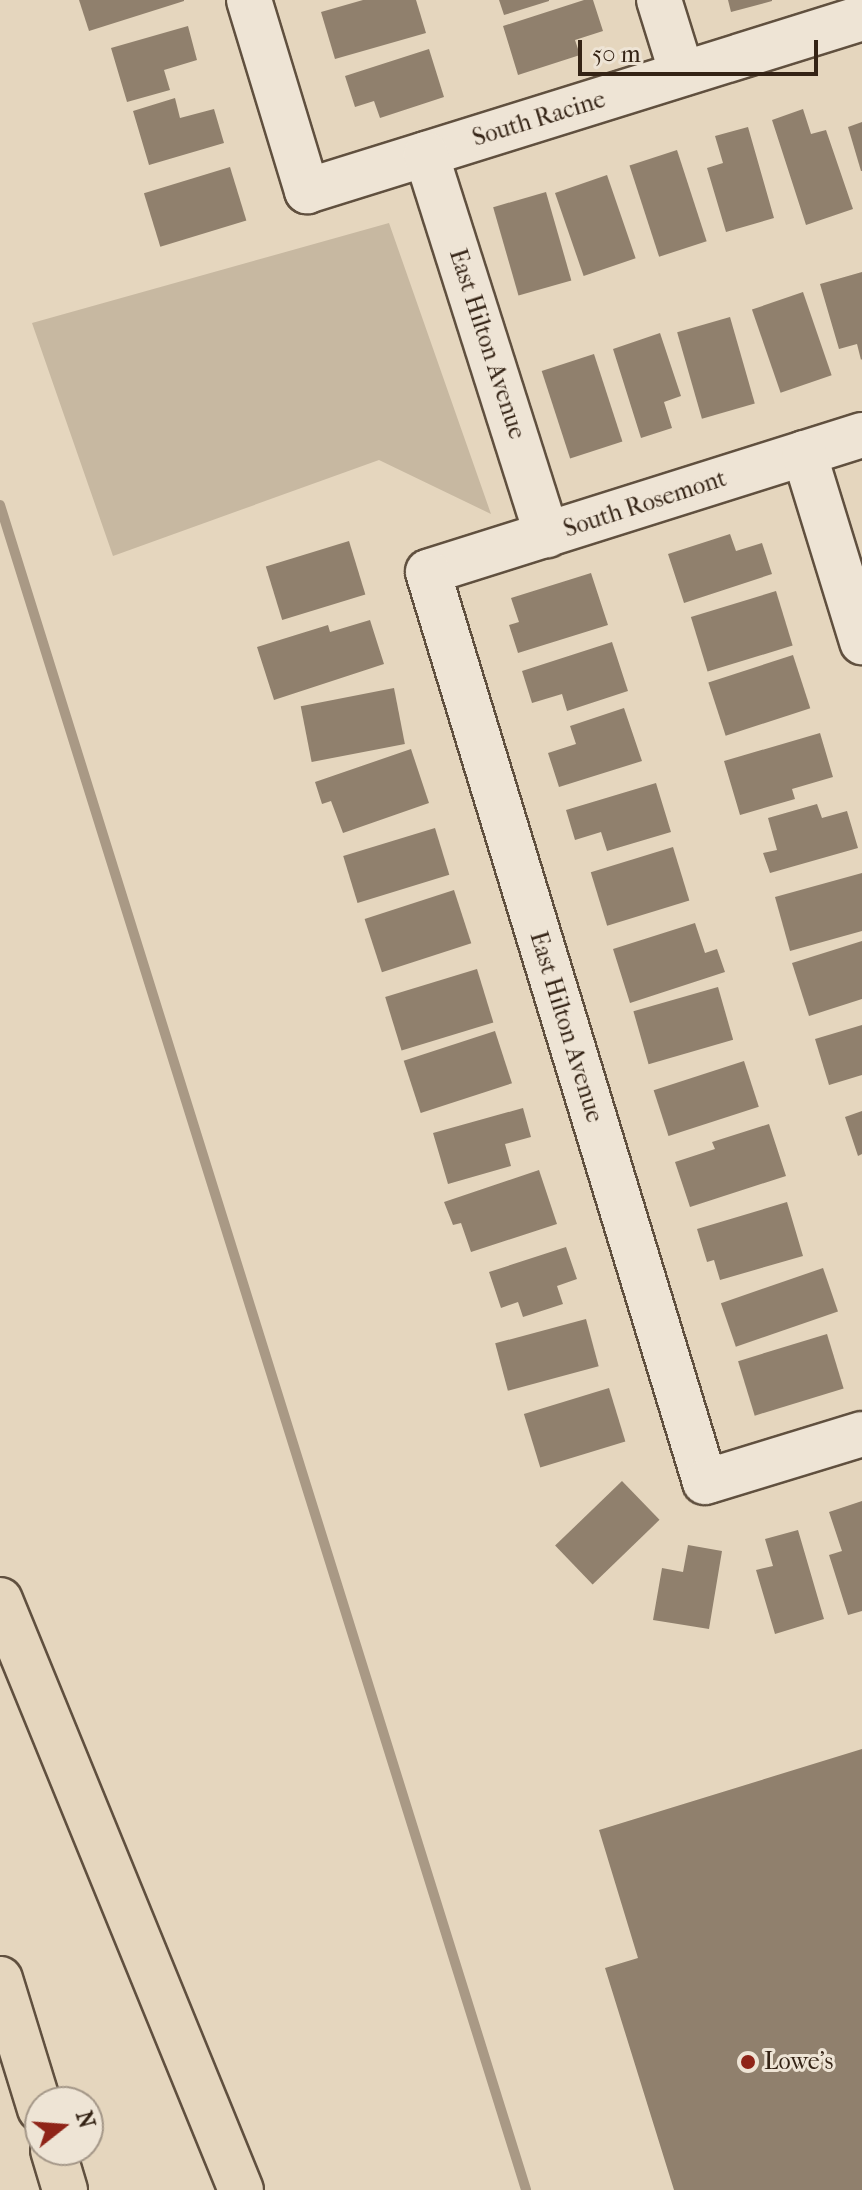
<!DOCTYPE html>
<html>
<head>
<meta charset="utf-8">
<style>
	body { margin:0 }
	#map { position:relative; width:862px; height:2190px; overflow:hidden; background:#e5d6be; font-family:"IM FELL French Canon",serif }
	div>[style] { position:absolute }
	.green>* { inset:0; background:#c7b8a1 }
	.stream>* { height:10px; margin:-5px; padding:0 5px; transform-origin:5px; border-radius:5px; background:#a99985 }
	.building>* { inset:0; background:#90806d; transform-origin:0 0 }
	.roads { filter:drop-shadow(2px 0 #60503f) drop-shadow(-2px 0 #60503f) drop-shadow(0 2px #60503f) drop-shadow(0 -2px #60503f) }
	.minor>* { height:44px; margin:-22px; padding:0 22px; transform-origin:22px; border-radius:22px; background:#eee4d5 }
	.highway>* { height:44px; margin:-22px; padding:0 22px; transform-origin:22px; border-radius:22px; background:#e5d6be }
	.dots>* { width:22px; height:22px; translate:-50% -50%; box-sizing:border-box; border:4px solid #eee4d5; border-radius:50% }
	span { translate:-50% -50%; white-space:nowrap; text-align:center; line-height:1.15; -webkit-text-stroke:6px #eee4d5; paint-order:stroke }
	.street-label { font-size:24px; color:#342315 }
	.poi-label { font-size:24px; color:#342315 }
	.left { translate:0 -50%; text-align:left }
	.north { position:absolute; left:24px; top:2086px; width:80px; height:80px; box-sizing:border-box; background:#eee4d5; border:2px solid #a49788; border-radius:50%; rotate:73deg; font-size:22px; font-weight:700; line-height:32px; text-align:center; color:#342315 }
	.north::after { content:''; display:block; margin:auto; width:28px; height:36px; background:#8f2418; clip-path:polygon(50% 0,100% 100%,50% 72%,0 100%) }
	.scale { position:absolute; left:578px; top:40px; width:240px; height:36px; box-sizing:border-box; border:4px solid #342315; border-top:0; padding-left:10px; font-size:24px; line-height:28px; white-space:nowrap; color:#342315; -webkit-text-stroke:6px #eee4d5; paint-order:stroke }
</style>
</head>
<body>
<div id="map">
	<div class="green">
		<div style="clip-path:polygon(389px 223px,491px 514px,379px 460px,113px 556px,32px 323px)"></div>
	</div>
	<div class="stream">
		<div style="left:0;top:505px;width:1765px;rotate:72.66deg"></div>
	</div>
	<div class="building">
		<div style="clip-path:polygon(79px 0,184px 0,184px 1px,89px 31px)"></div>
		<div style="clip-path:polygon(363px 0,416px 0,426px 33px,335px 59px,321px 12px)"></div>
		<div style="clip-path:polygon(499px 0,549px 0,549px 1px,504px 15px)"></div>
		<div style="clip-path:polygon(584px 0,593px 0,603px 31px,575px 40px,580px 55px,518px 75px,503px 26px)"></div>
		<div style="clip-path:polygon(728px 0,772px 0,772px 1px,731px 12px)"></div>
		<div style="clip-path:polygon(188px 26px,197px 60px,164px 70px,170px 90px,127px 102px,111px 48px)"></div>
		<div style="clip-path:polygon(429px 49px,444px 97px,380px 118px,374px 101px,355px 107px,345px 76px)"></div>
		<div style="clip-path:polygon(175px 98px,180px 118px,214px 109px,224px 143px,149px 165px,133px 111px)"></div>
		<div style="clip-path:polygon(803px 109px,811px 134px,826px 130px,853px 209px,806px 225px,772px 120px)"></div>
		<div style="clip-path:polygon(862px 122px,862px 171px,861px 171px,848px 127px)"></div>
		<div style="clip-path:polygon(748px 127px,774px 218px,726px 232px,707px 168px,723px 163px,715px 136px)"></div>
		<div style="left:677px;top:150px;width:96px;height:50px;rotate:72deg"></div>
		<div style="left:230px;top:167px;width:56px;height:90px;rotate:73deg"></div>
		<div style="left:607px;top:175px;width:88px;height:55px;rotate:71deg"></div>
		<div style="left:546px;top:192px;width:92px;height:55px;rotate:74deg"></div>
		<div style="clip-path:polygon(862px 272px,862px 359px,861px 360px,857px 344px,839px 349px,820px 284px)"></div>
		<div style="left:803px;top:292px;width:88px;height:54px;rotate:71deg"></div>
		<div style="left:730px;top:317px;width:90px;height:55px;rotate:74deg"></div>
		<div style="clip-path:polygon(660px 333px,681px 396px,664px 402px,672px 428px,641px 438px,613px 349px)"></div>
		<div style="left:594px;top:354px;width:92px;height:55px;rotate:72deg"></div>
		<div style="clip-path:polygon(730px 534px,736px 551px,762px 543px,772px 574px,684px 603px,668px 554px)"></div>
		<div style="left:349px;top:541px;width:56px;height:87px;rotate:73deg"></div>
		<div style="clip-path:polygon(591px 573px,608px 625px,518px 653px,509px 625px,519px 622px,511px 598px)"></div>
		<div style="left:776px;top:591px;width:57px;height:89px;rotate:73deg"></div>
		<div style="clip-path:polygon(370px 620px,384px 664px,274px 700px,257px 647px,328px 625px,330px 632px)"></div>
		<div style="clip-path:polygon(612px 642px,628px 691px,567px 711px,562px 694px,532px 703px,522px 671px)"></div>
		<div style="left:793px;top:655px;width:56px;height:89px;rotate:72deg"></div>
		<div style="left:394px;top:688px;width:57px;height:95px;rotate:79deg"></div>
		<div style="clip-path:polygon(624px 708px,642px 761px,559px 787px,548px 753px,576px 744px,570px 726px)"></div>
		<div style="clip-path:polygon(820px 733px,833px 777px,792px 789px,795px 799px,740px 815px,724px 761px)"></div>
		<div style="clip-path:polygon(411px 749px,429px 803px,343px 833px,331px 801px,322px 804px,315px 782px)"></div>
		<div style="clip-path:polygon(656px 783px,671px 832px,607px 851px,601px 832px,575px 840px,566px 810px)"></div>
		<div style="clip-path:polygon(817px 804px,822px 818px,847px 811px,858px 848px,770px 873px,763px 853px,777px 850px,768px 818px)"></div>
		<div style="left:435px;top:828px;width:49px;height:96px;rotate:73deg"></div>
		<div style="left:673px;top:847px;width:56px;height:86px;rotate:73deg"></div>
		<div style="clip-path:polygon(862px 873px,862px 931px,790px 951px,775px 897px)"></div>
		<div style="left:454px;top:890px;width:56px;height:94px;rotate:72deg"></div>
		<div style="clip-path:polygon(695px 923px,705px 953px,717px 949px,725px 972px,630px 1003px,613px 949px)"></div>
		<div style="clip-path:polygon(862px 941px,862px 999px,809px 1016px,792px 963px)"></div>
		<div style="left:477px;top:969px;width:56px;height:96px;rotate:73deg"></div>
		<div style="left:718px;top:987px;width:55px;height:88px;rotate:74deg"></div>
		<div style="clip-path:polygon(862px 1025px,862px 1075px,829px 1085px,815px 1039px)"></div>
		<div style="left:495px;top:1031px;width:55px;height:96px;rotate:72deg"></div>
		<div style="left:744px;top:1061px;width:48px;height:95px;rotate:72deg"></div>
		<div style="clip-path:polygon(523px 1108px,531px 1137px,505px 1144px,511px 1166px,448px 1184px,433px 1133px)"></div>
		<div style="clip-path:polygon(862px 1111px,862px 1154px,858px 1156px,845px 1117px)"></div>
		<div style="clip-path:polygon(769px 1124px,786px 1176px,690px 1207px,675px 1162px,715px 1149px,712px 1142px)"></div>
		<div style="clip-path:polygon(539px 1170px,557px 1224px,471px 1252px,461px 1223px,453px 1225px,444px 1202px)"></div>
		<div style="clip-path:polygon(787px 1202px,803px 1256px,720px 1280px,714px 1260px,707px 1262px,697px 1229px)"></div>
		<div style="clip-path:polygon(566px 1247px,577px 1279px,557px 1286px,563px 1304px,523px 1317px,518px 1302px,501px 1308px,489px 1272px)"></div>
		<div style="left:823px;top:1268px;width:46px;height:108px;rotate:71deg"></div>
		<div style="left:586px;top:1319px;width:49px;height:94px;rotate:75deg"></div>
		<div style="left:827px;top:1334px;width:57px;height:93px;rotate:73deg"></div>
		<div style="left:609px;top:1388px;width:56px;height:89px;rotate:73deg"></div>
		<div style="left:622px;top:1481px;width:54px;height:93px;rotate:46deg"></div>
		<div style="clip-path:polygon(862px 1501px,862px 1611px,848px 1615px,829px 1555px,842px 1551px,829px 1512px)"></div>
		<div style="clip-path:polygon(798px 1530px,824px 1619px,775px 1634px,756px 1570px,773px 1566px,765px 1539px)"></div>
		<div style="clip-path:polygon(688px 1545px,722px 1551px,709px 1629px,653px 1620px,662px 1568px,683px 1572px)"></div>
		<div style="clip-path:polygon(862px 1749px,862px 2190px,674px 2190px,605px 1968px,638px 1958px,599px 1830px)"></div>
	</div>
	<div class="roads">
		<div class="minor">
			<div style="left:249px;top:0;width:200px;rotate:73.1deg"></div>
			<div style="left:307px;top:191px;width:581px;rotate:-17.31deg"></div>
			<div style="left:659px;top:0;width:77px;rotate:72.7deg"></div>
			<div style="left:426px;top:154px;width:400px;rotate:72.4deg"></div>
			<div style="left:862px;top:435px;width:455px;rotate:162.5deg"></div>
			<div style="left:428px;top:572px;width:951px;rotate:73.07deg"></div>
			<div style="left:705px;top:1482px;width:164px;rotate:-17deg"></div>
			<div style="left:804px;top:453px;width:198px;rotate:72.9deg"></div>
		</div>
		<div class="highway">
			<div style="left:0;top:1600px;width:637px;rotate:67.78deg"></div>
			<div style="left:0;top:1979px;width:136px;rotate:72.9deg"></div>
			<div style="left:53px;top:2150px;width:42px;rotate:73.3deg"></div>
		</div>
	</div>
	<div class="dots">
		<div style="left:748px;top:2062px;background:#8f2418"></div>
	</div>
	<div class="street-label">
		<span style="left:539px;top:119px;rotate:-17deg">South Racine</span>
		<span style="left:487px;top:344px;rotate:72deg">East Hilton Avenue</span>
		<span style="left:645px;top:504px;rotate:-18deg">South Rosemont</span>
		<span style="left:566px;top:1027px;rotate:73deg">East Hilton Avenue</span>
	</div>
	<div class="poi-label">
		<span class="left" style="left:764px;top:2062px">Lowe's</span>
	</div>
	<div class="north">N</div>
	<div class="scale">50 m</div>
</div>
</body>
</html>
